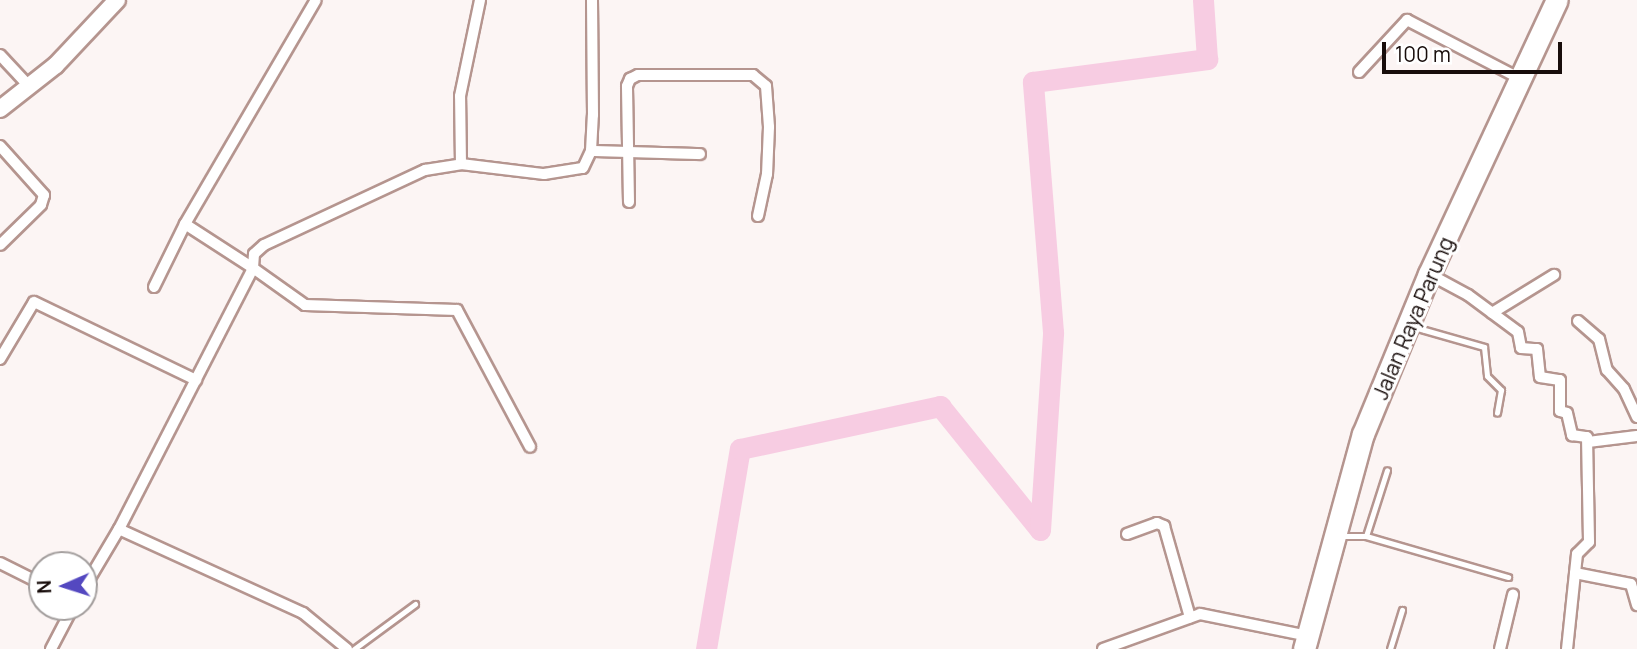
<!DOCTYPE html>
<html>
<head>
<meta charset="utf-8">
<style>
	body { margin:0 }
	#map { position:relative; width:1637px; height:649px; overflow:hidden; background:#fcf5f4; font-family:Manrope,sans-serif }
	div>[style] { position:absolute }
	.river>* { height:21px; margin:-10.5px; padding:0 10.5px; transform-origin:10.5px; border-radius:10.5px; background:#f7cce2 }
	.roads { filter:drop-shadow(2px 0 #b5958f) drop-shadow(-2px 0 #b5958f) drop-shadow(0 2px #b5958f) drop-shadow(0 -2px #b5958f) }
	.lane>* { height:5px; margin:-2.5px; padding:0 2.5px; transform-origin:2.5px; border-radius:2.5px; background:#fff }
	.street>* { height:10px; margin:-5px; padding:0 5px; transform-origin:5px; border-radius:5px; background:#fff }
	.secondary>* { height:16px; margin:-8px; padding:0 8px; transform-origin:8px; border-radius:8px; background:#fff }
	.highway>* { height:21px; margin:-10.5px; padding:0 10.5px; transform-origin:10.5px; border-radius:10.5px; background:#fff }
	span { translate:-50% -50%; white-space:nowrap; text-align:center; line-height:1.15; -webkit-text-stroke:6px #fff; paint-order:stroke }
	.street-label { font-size:21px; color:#180d0b }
	.north { position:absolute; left:28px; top:551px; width:70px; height:70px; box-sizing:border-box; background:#fff; border:2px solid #a39e9d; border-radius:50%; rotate:267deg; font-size:19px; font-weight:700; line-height:28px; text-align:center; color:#180d0b }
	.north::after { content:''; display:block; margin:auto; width:24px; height:32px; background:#5448c0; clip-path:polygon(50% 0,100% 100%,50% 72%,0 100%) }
	.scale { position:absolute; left:1382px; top:42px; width:180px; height:32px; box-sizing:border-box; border:4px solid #180d0b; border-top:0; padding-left:9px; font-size:21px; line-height:24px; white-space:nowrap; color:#180d0b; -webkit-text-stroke:5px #fff; paint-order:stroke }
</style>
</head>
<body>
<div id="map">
	<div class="river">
		<div style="left:706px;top:649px;width:203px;rotate:-80.4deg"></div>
		<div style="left:740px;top:449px;width:205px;rotate:-12.1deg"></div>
		<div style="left:940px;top:406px;width:159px;rotate:51.1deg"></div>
		<div style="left:1040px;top:530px;width:198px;rotate:-86.2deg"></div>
		<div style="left:1053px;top:332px;width:251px;rotate:-94.6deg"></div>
		<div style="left:1033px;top:82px;width:176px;rotate:-7.5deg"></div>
		<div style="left:1207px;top:59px;width:59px;rotate:-93.9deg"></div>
	</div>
	<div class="roads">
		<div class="lane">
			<div style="left:1414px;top:327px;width:73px;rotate:15.9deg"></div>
			<div style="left:1484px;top:347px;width:29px;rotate:84deg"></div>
			<div style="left:1487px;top:376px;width:20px;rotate:45deg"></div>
			<div style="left:1501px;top:390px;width:23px;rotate:100deg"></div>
			<div style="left:1342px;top:536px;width:24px"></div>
			<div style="left:1366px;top:536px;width:148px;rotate:16.1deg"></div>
			<div style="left:1366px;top:536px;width:69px;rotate:-72.3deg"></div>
			<div style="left:354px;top:649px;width:76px;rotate:-36.4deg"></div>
			<div style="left:1390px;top:649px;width:41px;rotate:-72.9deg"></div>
		</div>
		<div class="street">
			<div style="left:0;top:55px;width:40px;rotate:47deg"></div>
			<div style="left:1359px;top:72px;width:71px;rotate:-47.3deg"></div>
			<div style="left:1407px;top:20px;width:117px;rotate:27.4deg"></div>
			<div style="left:0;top:146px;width:66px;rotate:48.1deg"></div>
			<div style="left:44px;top:195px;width:10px;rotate:107deg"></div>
			<div style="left:41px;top:205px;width:57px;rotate:135.7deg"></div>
			<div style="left:591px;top:151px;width:109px;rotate:1.6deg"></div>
			<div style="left:461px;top:164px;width:68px;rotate:-90.8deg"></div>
			<div style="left:460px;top:96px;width:98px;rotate:-78.2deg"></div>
			<div style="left:629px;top:202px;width:116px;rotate:-91deg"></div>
			<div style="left:627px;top:86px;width:8px;rotate:-67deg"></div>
			<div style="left:630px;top:79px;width:9px;rotate:-27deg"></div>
			<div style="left:638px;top:75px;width:115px"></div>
			<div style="left:753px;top:75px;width:17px;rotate:40deg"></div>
			<div style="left:766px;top:86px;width:41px;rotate:85.8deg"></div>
			<div style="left:769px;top:127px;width:47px;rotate:92.4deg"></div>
			<div style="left:767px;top:174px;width:43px;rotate:102.1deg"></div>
			<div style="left:185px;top:224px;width:81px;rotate:32.9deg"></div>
			<div style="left:253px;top:268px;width:14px;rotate:-86deg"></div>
			<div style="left:254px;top:254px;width:13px;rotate:-42deg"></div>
			<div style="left:264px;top:245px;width:178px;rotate:-25deg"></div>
			<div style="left:425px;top:170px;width:36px;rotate:-9deg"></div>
			<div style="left:461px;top:164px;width:84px;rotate:6.9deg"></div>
			<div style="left:544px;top:174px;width:39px;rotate:-9deg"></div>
			<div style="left:583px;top:168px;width:19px;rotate:-65deg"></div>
			<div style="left:591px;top:151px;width:36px;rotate:-87deg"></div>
			<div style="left:593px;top:115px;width:115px;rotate:-90.5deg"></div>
			<div style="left:1429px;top:274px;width:44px;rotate:28.3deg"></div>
			<div style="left:1468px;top:295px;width:62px;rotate:36.5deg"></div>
			<div style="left:1518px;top:332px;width:16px;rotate:79deg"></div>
			<div style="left:1521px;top:348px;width:16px;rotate:4deg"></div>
			<div style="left:1537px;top:349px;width:28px;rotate:84deg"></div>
			<div style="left:1540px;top:377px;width:20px;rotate:9deg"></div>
			<div style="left:1560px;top:380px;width:31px;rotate:90deg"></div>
			<div style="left:1560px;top:411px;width:7px;rotate:16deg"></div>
			<div style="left:1567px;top:413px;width:23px;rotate:77deg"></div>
			<div style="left:1572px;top:435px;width:15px;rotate:8deg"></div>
			<div style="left:1587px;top:437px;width:105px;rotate:88.9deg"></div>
			<div style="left:1589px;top:542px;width:17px;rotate:135deg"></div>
			<div style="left:1577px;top:554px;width:96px;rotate:96deg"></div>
			<div style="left:154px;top:287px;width:70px;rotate:-63.8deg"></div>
			<div style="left:185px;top:224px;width:259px;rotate:-59.7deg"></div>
			<div style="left:1492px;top:313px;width:73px;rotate:-31.5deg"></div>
			<div style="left:1578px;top:321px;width:28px;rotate:41deg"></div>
			<div style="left:1599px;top:339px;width:32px;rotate:76deg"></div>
			<div style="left:1607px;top:370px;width:25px;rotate:48deg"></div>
			<div style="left:1624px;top:389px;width:31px;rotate:65deg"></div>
			<div style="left:0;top:359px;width:66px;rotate:-59.2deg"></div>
			<div style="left:34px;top:302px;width:180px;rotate:25.7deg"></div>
			<div style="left:1588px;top:442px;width:49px;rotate:-7deg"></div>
			<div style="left:1127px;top:534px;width:32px;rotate:-20deg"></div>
			<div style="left:1157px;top:523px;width:8px;rotate:23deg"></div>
			<div style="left:1164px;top:526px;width:95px;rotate:74.1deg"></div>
			<div style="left:0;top:563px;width:47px;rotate:26.6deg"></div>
			<div style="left:1575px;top:573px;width:57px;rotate:11.1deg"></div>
			<div style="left:1631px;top:584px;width:22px;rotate:74deg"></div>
			<div style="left:84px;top:588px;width:69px;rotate:-59.3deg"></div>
			<div style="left:51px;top:649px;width:47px;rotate:-62.4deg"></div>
			<div style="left:347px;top:649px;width:57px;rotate:-140.7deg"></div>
			<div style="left:303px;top:613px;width:202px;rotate:-155.5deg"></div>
			<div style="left:119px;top:529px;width:293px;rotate:-62.8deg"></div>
			<div style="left:253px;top:268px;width:64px;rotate:35.4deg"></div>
			<div style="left:305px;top:305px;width:152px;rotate:1.9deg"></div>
			<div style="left:457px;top:310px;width:155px;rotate:61.9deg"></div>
			<div style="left:1103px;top:649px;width:103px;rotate:-19.8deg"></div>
			<div style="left:1200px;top:614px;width:100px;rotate:11.5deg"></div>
			<div style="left:1500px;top:649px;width:56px;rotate:-76.5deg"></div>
		</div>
		<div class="secondary">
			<div style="left:0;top:109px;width:71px;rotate:-38.2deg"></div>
			<div style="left:56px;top:65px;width:89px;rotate:-46.8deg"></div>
		</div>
		<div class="highway">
			<div style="left:1304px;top:649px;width:223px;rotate:-74.7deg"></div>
			<div style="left:1363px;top:434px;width:173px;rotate:-67.6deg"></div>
			<div style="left:1429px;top:274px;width:302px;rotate:-65deg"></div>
		</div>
	</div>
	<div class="street-label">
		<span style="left:1413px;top:318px;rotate:-67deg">Jalan Raya Parung</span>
	</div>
	<div class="north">N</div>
	<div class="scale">100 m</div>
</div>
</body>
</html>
